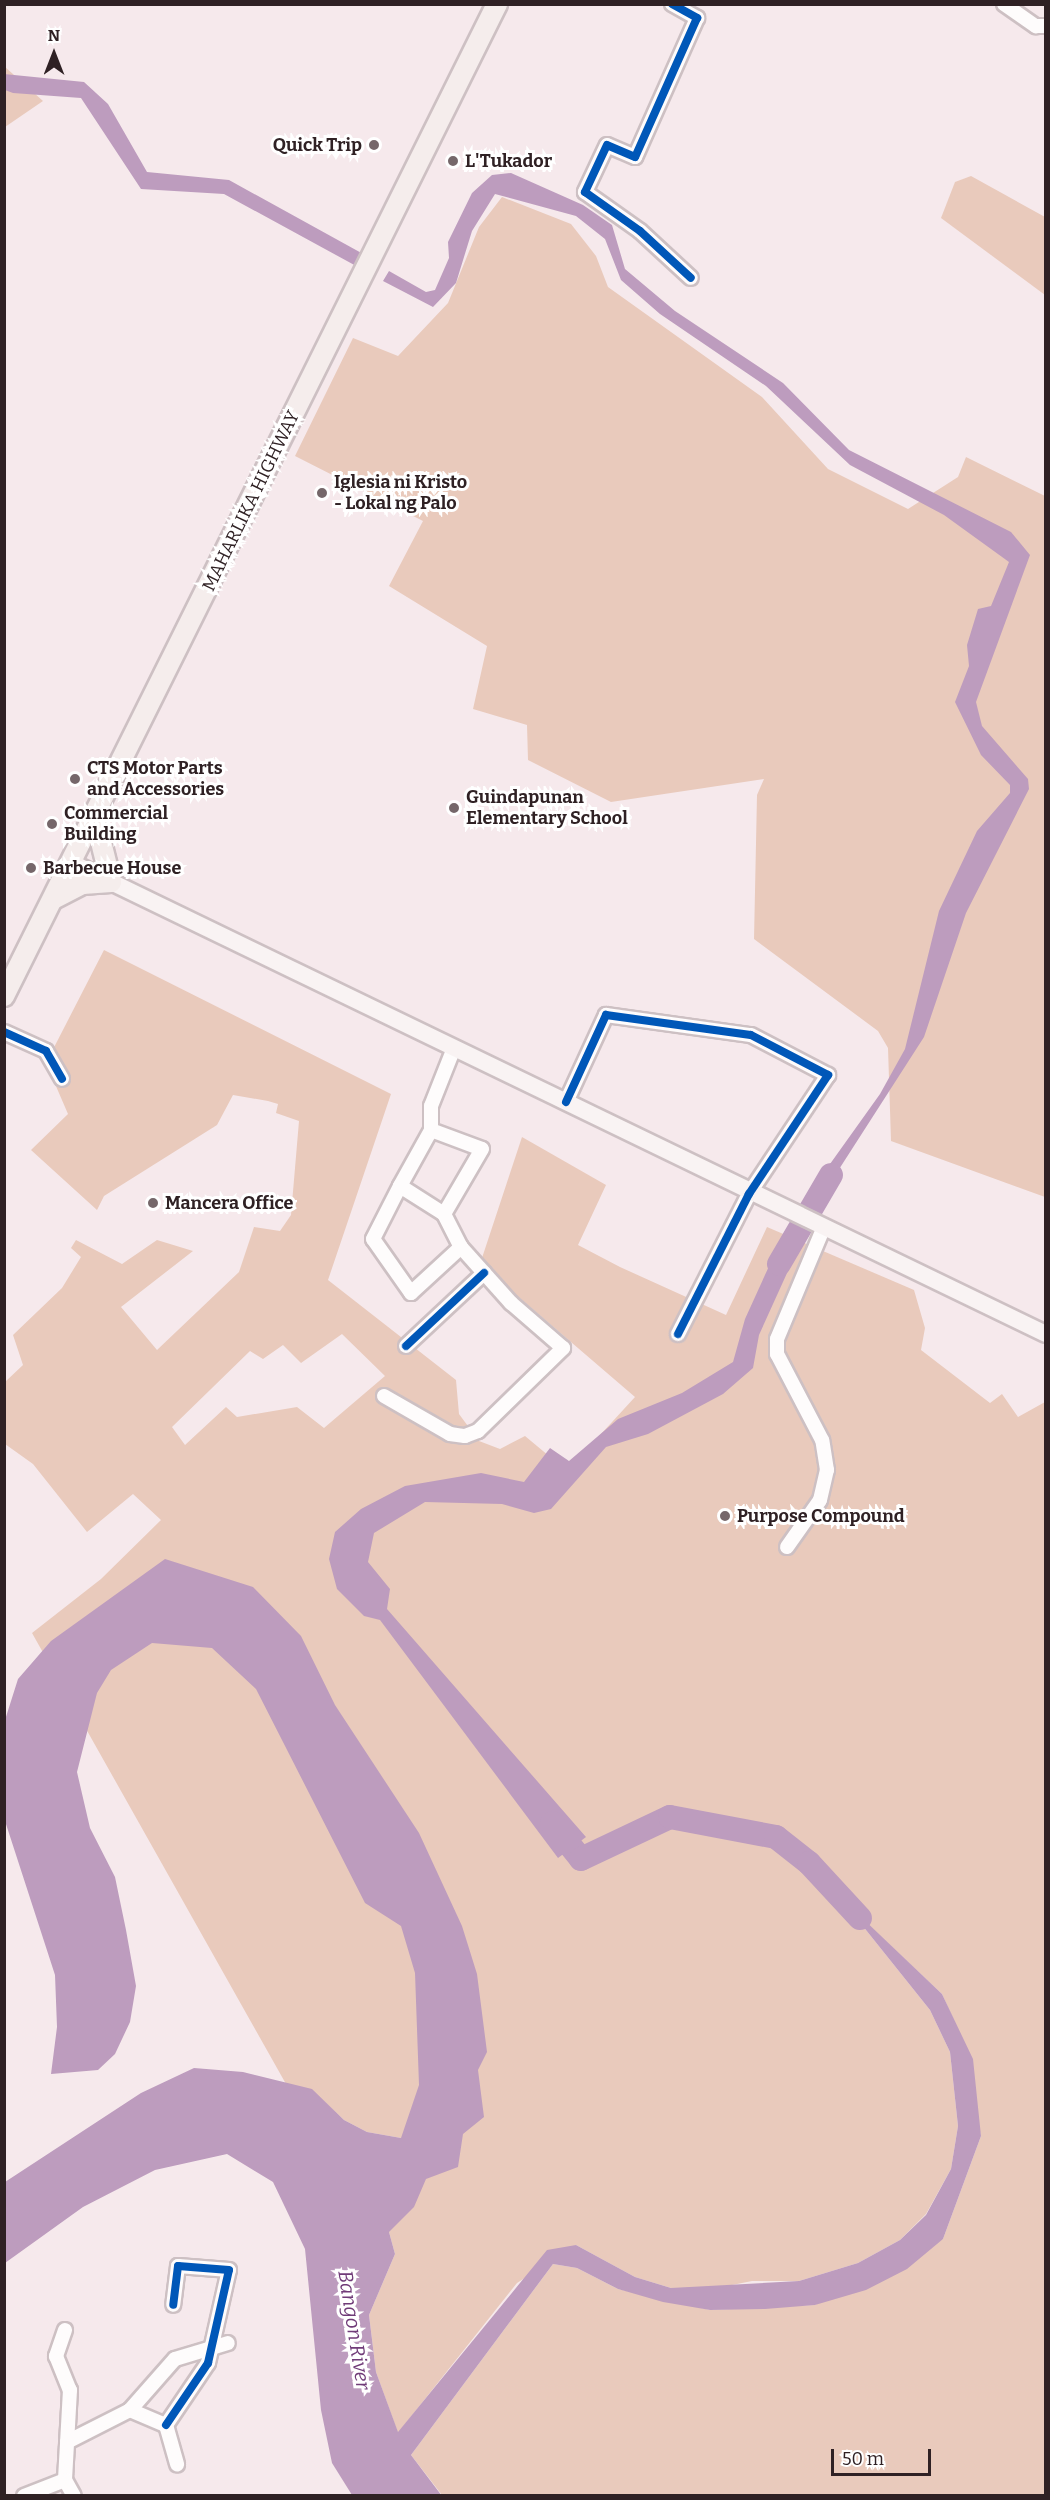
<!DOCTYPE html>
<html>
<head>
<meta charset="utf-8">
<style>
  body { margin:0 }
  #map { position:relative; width:1050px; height:2500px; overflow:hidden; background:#f6e9ec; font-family:Bitter,serif }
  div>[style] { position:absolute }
  .green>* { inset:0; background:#e9cabc }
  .water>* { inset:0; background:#bd9cbe }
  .river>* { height:24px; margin:-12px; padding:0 12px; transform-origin:12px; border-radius:12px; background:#bd9cbe }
  .roads { filter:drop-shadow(2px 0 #cdc0c3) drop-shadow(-2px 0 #cdc0c3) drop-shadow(0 2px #cdc0c3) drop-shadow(0 -2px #cdc0c3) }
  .minor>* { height:14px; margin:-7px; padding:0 7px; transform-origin:7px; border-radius:7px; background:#fefcfc }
  .major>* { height:16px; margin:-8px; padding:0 8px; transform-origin:8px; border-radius:8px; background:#f9f3f3 }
  .highway>* { height:20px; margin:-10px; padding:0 10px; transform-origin:10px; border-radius:10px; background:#f5edec }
  .cycleway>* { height:8px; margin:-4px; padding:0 4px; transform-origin:4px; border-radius:4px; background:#0057b8 }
  .dots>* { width:16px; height:16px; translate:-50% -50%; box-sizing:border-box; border:3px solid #fff; border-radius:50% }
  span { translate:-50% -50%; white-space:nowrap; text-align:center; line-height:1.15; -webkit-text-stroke:6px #fff; paint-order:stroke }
  .poi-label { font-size:18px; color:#2f2124; font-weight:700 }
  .right { translate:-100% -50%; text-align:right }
  .left { translate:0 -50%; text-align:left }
  .street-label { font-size:18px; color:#2f2124 }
  .water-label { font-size:20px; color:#703b78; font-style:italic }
  .frame { position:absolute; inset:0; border:6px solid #2f2124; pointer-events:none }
  .north { position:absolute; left:24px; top:24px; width:60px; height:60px; -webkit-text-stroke:4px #fff; paint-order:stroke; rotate:0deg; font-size:16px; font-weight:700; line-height:24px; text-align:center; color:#2f2124 }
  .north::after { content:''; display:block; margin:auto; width:21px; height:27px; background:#2f2124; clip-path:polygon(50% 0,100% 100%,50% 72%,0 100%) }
  .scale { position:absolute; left:831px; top:2449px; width:100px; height:27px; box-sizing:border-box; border:3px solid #2f2124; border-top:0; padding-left:8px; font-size:18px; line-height:21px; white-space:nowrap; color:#2f2124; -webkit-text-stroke:4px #fff; paint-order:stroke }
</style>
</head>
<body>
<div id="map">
  <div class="green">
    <div style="clip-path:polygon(4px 66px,43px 101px,5px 127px,4px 127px)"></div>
    <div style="clip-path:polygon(971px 176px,1045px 217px,1045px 295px,941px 218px,955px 182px)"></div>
    <div style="clip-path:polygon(502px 197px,571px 224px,596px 256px,608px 287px,762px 397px,828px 469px,908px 509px,958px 477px,966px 457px,1045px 496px,1045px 1197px,891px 1141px,888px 1048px,878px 1031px,754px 939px,757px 795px,764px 779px,611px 802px,528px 760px,527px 725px,473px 709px,487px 646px,389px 586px,423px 521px,295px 456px,353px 338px,398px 356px,448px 303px,479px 227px)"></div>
    <div style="clip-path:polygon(evenodd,104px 950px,391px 1094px,328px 1280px,456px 1380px,459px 1414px,479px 1441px,500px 1449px,525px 1436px,567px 1471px,635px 1397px,480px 1264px,522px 1137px,606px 1185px,578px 1245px,620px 1267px,726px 1315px,767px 1227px,914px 1290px,925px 1328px,921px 1350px,990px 1403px,1002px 1394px,1018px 1417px,1045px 1402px,1045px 2495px,442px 2495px,411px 2455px,553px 2264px,577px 2268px,618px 2289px,710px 2310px,815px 2305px,943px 2239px,981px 2136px,956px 2025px,942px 1994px,842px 1900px,930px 2010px,950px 2052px,958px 2126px,951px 2169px,926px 2214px,900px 2240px,858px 2263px,799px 2281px,752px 2281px,712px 2289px,671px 2288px,635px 2277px,576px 2245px,517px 2283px,398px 2433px,376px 2372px,369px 2315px,395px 2254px,389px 2232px,401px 2138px,367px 2132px,344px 2120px,312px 2090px,286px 2084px,32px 1633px,101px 1579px,161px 1520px,133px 1494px,87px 1532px,33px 1464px,5px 1444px,5px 1382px,23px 1365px,13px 1335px,62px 1288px,81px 1257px,71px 1248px,76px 1240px,122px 1264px,157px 1240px,193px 1251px,121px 1307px,157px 1350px,239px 1272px,254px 1227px,280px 1231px,291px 1215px,299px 1121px,276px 1113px,278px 1104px,268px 1101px,233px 1095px,217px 1125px,104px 1196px,97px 1210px,31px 1150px,68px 1114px,46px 1063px,104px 950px,342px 1334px,385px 1376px,324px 1428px,297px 1407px,237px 1417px,226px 1407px,185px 1445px,172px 1427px,250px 1351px,263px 1359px,283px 1345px,301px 1363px,342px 1334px)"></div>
  </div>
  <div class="water">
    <div style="clip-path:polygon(4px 74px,84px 82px,108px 104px,147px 172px,229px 180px,365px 255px,358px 267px,224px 194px,141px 189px,81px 98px,13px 93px,5px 90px)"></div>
    <div style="clip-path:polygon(511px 173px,583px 205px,612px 225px,625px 269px,675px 311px,783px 383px,849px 450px,1011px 532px,1030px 555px,976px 702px,982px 726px,1028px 779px,1029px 789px,966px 913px,924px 1037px,816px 1205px,805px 1199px,880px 1094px,905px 1049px,939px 911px,977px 831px,1010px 793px,1010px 785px,981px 755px,955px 702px,969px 666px,967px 645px,978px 609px,991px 606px,1009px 562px,944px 515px,850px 465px,766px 386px,660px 314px,621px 280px,605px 239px,576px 216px,495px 194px,472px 231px,456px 283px,433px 307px,383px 281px,389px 271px,426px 292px,435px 290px,449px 258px,448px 242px,472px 193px,492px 175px)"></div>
    <div style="clip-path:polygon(785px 1231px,802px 1240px,759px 1335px,753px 1368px,723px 1394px,648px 1434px,606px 1447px,551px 1509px,534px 1513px,502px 1504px,425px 1502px,374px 1533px,368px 1562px,390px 1589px,387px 1609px,586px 1837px,558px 1858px,380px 1620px,364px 1616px,337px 1589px,329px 1559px,335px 1532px,361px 1509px,405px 1486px,481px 1473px,524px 1482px,550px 1448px,569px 1461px,618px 1419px,682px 1393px,733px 1362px,745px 1319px)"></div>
    <div style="clip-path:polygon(165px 1559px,253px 1587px,301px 1636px,335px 1705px,419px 1833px,462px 1926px,477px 1974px,487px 2052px,478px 2070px,484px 2117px,463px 2134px,458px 2167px,426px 2179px,414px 2207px,389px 2232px,395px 2254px,369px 2315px,376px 2372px,398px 2432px,547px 2250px,576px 2245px,635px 2277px,671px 2288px,799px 2281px,858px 2263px,900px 2240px,926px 2215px,951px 2169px,958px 2126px,950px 2052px,930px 2010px,838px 1895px,942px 1994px,973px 2059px,981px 2136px,943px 2239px,907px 2269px,866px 2290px,815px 2305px,765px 2309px,710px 2310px,663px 2302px,618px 2289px,577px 2268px,553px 2264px,411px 2455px,442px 2496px,352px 2495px,332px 2463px,321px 2410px,305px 2249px,273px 2182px,227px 2154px,155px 2170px,83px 2207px,5px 2263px,5px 2182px,141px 2093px,194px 2068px,243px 2072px,312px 2089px,344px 2120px,367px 2132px,401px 2138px,419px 2085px,415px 1973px,401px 1926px,365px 1903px,256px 1689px,212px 1648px,152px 1643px,111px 1670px,97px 1693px,77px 1772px,90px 1828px,115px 1877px,126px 1930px,136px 1986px,130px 2022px,115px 2054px,98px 2070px,51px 2074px,57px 2027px,55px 1975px,5px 1821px,5px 1720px,18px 1679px,51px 1641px)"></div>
  </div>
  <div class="river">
    <div style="left:779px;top:1264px;width:103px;rotate:-59.7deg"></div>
    <div style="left:552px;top:1823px;width:46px;rotate:51.1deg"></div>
    <div style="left:581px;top:1859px;width:98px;rotate:-25.3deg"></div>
    <div style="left:670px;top:1817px;width:108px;rotate:10.7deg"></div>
    <div style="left:776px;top:1837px;width:42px;rotate:38.2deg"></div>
    <div style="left:809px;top:1863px;width:75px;rotate:47.2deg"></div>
  </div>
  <div class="roads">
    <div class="minor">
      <div style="left:672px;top:4px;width:29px;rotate:29deg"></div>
      <div style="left:697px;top:18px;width:152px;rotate:114deg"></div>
      <div style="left:635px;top:157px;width:30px;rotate:-157deg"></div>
      <div style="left:607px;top:145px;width:52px;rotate:115.1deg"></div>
      <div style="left:585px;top:192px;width:67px;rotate:35.3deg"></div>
      <div style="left:640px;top:231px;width:69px;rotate:42.7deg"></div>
      <div style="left:1004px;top:4px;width:39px;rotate:35deg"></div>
      <div style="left:1036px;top:26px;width:10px"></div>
      <div style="left:4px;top:1032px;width:46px;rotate:24.3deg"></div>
      <div style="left:46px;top:1051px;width:32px;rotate:60deg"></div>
      <div style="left:566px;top:1102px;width:96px;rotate:-65.3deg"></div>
      <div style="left:606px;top:1015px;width:146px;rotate:7.9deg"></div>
      <div style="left:751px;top:1035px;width:87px;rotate:27.5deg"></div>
      <div style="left:828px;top:1075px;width:143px;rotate:123.6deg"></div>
      <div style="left:749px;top:1194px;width:157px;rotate:116.9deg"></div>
      <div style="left:431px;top:1130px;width:54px;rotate:20.4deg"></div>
      <div style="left:482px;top:1149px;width:75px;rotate:120.3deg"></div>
      <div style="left:400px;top:1186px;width:52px;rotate:32.5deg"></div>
      <div style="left:444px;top:1214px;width:37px;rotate:63deg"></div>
      <div style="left:461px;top:1247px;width:68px;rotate:137.4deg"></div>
      <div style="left:411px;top:1293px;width:66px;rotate:-125.1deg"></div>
      <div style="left:373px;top:1239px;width:59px;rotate:-63deg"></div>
      <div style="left:400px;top:1186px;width:64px;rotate:-61deg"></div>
      <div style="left:431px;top:1130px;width:24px;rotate:-90deg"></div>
      <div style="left:431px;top:1106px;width:62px;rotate:-68.4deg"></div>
      <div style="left:406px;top:1346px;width:107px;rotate:-43.1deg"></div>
      <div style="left:384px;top:1396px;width:76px;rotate:29.9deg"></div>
      <div style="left:450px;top:1434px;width:15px;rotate:8deg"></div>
      <div style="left:465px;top:1436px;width:14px;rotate:-21deg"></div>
      <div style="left:478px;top:1431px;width:119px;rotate:-44.3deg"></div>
      <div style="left:563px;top:1348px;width:69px;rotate:-139.1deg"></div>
      <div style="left:511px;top:1303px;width:75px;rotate:-131.8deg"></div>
      <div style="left:787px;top:1547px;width:57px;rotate:-54.9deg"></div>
      <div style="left:820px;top:1500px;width:31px;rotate:-77deg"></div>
      <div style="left:827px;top:1470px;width:30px;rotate:-99deg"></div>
      <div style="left:822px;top:1440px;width:97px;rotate:-117.6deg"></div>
      <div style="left:777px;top:1354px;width:15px;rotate:-90deg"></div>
      <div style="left:777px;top:1339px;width:119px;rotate:-67.3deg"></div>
      <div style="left:65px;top:2330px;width:28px;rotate:109deg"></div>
      <div style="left:56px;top:2356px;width:37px;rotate:68deg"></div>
      <div style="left:70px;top:2390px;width:90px;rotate:93.2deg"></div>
      <div style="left:130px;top:2410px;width:39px;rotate:23deg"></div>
      <div style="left:166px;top:2425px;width:41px;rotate:74.2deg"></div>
      <div style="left:166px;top:2425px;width:75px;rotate:-55.9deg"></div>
      <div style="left:208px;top:2363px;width:95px;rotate:-77.3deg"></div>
      <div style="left:229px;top:2270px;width:51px;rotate:-175.5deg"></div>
      <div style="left:178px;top:2266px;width:39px;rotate:97deg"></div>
      <div style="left:67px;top:2442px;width:71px;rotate:-26.9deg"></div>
      <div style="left:130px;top:2410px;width:68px;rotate:-48.6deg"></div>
      <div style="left:175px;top:2359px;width:55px;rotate:-16.8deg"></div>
      <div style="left:24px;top:2496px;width:44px;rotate:-21.3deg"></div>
      <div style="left:65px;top:2480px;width:18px;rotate:61deg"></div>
    </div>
    <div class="major">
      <div style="left:72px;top:863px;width:1082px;rotate:25.81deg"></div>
    </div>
    <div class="highway">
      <div style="left:55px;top:898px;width:31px;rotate:-27deg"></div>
      <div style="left:83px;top:884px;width:28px;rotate:-4deg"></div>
      <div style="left:111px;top:882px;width:66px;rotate:-104deg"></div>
      <div style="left:4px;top:996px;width:1108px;rotate:-63.57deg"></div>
    </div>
  </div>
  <div class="cycleway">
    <div style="left:672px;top:4px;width:29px;rotate:29deg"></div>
    <div style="left:697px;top:18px;width:152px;rotate:114deg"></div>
    <div style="left:635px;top:157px;width:30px;rotate:-157deg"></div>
    <div style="left:607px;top:145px;width:52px;rotate:115.1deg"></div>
    <div style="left:585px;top:192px;width:67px;rotate:35.3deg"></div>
    <div style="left:640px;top:231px;width:69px;rotate:42.7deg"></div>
    <div style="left:4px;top:1032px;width:46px;rotate:24.3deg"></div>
    <div style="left:46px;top:1051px;width:32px;rotate:60deg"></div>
    <div style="left:566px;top:1102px;width:96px;rotate:-65.3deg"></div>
    <div style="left:606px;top:1015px;width:146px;rotate:7.9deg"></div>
    <div style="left:751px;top:1035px;width:87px;rotate:27.5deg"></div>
    <div style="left:828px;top:1075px;width:143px;rotate:123.6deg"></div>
    <div style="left:749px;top:1194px;width:157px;rotate:116.9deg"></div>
    <div style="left:406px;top:1346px;width:107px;rotate:-43.1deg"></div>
    <div style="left:166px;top:2425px;width:75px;rotate:-55.9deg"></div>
    <div style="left:208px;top:2363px;width:95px;rotate:-77.3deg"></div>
    <div style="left:229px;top:2270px;width:51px;rotate:-175.5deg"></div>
    <div style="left:178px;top:2266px;width:39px;rotate:97deg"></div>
  </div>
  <div class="dots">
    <div style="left:374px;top:145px;background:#75676a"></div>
    <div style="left:453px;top:161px;background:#75676a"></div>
    <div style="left:322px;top:493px;background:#75676a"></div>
    <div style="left:75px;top:779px;background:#75676a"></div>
    <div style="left:454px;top:808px;background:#75676a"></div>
    <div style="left:52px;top:824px;background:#75676a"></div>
    <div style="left:31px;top:868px;background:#75676a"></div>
    <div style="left:153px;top:1203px;background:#75676a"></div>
    <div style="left:725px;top:1516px;background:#75676a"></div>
  </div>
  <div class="poi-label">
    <span class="right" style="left:362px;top:145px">Quick Trip</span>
    <span class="left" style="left:465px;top:161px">L'Tukador</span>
    <span class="left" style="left:334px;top:493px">Iglesia ni Kristo<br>- Lokal ng Palo</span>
    <span class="left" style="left:87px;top:779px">CTS Motor Parts<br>and Accessories</span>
    <span class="left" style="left:466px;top:808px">Guindapunan<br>Elementary School</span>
    <span class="left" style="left:64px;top:824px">Commercial<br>Building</span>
    <span class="left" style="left:43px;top:868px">Barbecue House</span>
    <span class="left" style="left:165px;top:1203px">Mancera Office</span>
    <span class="left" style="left:737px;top:1516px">Purpose Compound</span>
  </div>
  <div class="street-label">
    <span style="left:251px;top:501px;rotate:-64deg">MAHARLIKA HIGHWAY</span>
  </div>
  <div class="water-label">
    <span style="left:354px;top:2330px;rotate:81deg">Bangon River</span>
  </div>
  <div class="frame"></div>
  <div class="north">N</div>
  <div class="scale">50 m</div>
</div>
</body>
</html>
